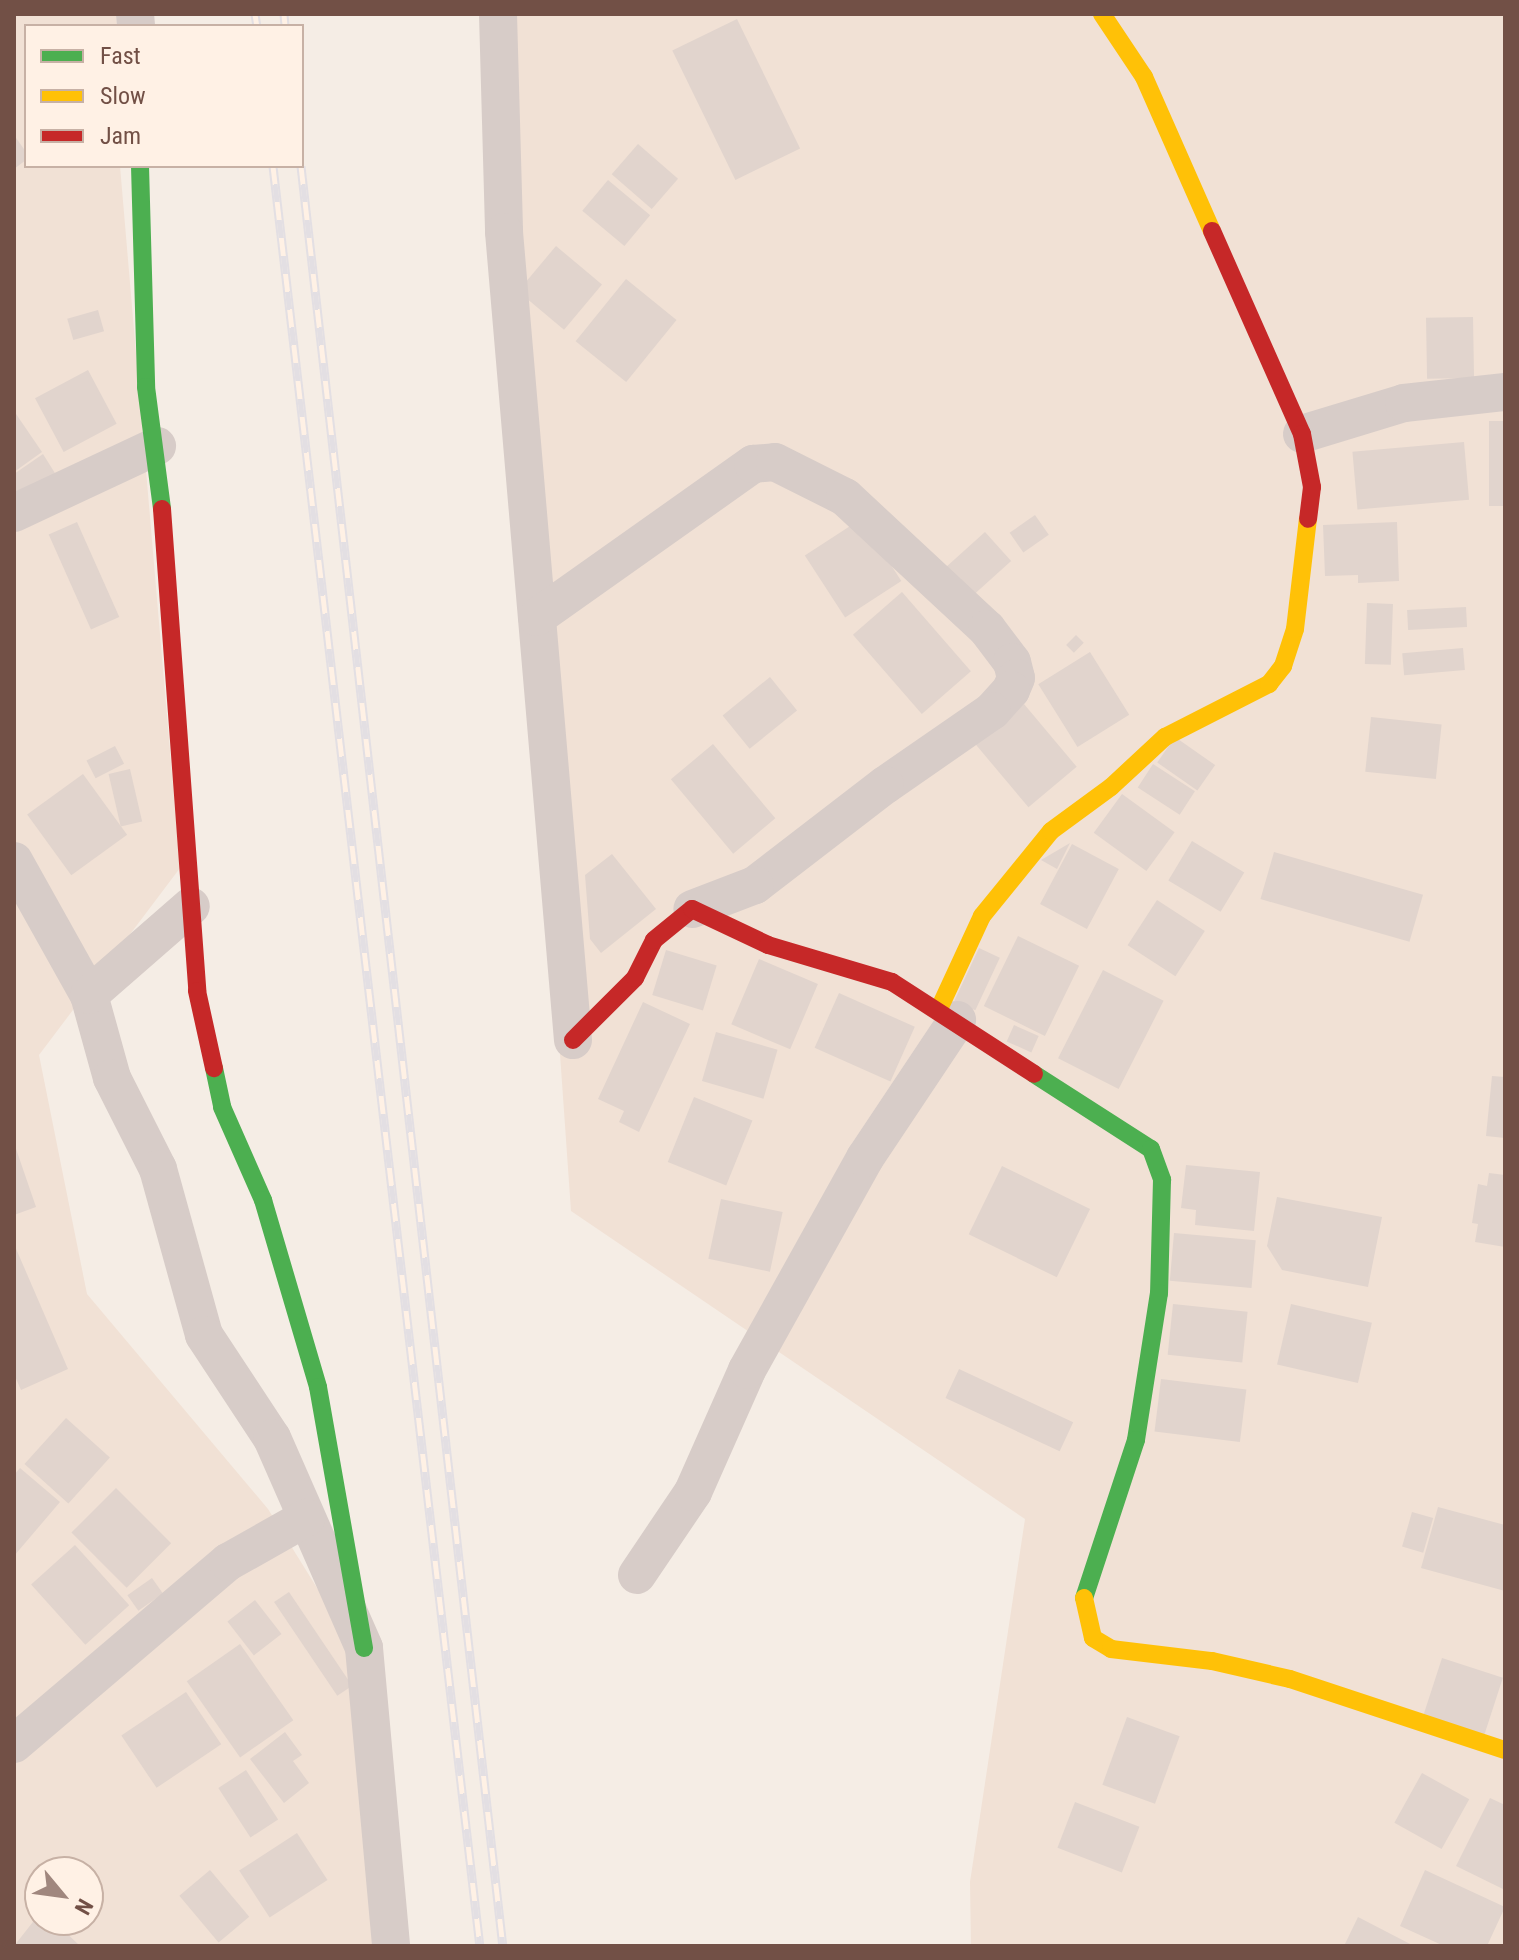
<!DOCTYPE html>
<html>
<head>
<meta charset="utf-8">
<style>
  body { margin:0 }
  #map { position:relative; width:1519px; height:1960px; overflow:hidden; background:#f5ede5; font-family:"Roboto Condensed",sans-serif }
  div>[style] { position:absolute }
  .residential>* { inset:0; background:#f1e1d5 }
  .building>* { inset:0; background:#e1d4cd; transform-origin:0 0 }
  .street>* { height:38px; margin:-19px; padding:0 19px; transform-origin:19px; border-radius:19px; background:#d7ccc8 }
  .fast>* { height:18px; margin:-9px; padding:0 9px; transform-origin:9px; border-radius:9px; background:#4caf50 }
  .slow>* { height:18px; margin:-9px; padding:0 9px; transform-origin:9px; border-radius:9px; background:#ffc107 }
  .jam>* { height:18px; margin:-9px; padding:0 9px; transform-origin:9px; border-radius:9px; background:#c62828 }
  .rail>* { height:9px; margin-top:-4.5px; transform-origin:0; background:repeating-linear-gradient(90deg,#fff1e5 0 18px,#e3dfe3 0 36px); box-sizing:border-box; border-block:2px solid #e3dfe3 }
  span { translate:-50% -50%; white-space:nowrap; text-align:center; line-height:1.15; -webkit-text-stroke:6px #fff1e5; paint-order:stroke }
  .frame { position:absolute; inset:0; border:16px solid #725046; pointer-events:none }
  .legend { position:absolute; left:24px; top:24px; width:280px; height:144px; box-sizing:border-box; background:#fff1e5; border:2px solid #c7b1a5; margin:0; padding:10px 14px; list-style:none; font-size:24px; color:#725046 }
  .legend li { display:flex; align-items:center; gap:16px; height:40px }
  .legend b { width:40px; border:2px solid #c7b1a5 }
  .north { position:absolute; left:24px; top:1856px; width:80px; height:80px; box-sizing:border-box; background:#fff1e5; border:2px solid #c7b1a5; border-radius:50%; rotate:119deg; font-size:22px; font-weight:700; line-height:32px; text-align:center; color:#725046 }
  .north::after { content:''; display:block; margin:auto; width:28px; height:36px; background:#a0877e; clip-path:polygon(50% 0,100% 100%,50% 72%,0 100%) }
</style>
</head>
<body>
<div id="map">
  <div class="residential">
    <div style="clip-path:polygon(evenodd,14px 14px,116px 14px,117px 26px,26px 26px,26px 166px,120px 166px,180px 868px,39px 1055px,87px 1294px,268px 1509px,373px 1678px,376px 1946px,14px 1946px,14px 14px,40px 1872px,88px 1872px,88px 1920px,40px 1920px,40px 1872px)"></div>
    <div style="clip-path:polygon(507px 14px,1505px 14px,1505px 1946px,971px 1946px,970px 1882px,1025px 1519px,571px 1211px,511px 355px)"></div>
  </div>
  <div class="building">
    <div style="left:737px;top:19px;width:144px;height:72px;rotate:64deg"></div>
    <div style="clip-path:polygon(14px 135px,26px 152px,26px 160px,14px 169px)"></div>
    <div style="left:638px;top:144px;width:53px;height:40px;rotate:41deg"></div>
    <div style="left:608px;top:180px;width:55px;height:40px;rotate:40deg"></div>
    <div style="left:556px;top:246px;width:60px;height:59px;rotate:40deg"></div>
    <div style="left:626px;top:279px;width:65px;height:80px;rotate:39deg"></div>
    <div style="left:98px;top:310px;width:22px;height:32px;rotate:74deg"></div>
    <div style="left:1473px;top:317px;width:61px;height:47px;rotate:89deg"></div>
    <div style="left:88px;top:370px;width:61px;height:60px;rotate:62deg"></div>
    <div style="clip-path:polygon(14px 411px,42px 452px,14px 472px)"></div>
    <div style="left:1489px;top:421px;width:16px;height:85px"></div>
    <div style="left:1464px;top:442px;width:58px;height:112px;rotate:85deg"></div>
    <div style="clip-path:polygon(43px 454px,58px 478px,14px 504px,14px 474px)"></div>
    <div style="left:1035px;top:515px;width:24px;height:31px;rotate:55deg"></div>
    <div style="left:861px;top:519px;width:74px;height:67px;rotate:57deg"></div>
    <div style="left:77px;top:522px;width:104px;height:31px;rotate:66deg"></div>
    <div style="clip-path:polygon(1397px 522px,1399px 581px,1358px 583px,1358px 575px,1325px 576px,1323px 525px)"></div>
    <div style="left:985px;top:532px;width:39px;height:62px;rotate:48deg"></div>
    <div style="left:902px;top:592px;width:105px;height:65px;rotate:49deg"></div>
    <div style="left:1367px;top:603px;width:26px;height:61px;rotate:2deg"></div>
    <div style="left:1466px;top:607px;width:20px;height:59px;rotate:87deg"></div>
    <div style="left:1076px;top:635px;width:11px;height:14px;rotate:45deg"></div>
    <div style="left:1463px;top:648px;width:22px;height:61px;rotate:85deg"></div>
    <div style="left:1090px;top:652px;width:74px;height:61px;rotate:58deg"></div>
    <div style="left:770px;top:677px;width:43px;height:61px;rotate:51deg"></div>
    <div style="left:1024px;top:704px;width:82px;height:63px;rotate:50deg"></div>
    <div style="left:1371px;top:717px;width:71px;height:55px;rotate:6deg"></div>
    <div style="left:1175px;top:737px;width:49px;height:31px;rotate:35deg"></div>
    <div style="left:713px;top:744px;width:97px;height:55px;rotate:50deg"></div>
    <div style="left:115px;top:746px;width:20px;height:32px;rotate:63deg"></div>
    <div style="left:1153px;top:764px;width:50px;height:28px;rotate:33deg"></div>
    <div style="left:130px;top:769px;width:54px;height:22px;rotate:77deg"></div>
    <div style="left:83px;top:774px;width:75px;height:69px;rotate:54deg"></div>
    <div style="left:1122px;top:794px;width:65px;height:48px;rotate:36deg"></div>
    <div style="left:1192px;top:841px;width:61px;height:46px;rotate:31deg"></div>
    <div style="clip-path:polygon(1070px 843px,1057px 869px,1041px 860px)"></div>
    <div style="left:1072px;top:844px;width:53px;height:68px;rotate:28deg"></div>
    <div style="left:1274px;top:852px;width:155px;height:49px;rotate:16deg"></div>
    <div style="clip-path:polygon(612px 854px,656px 909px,601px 953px,590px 939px,585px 875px)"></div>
    <div style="left:1157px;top:900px;width:57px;height:54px;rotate:33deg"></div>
    <div style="left:1018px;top:936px;width:68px;height:78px;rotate:26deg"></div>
    <div style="left:979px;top:948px;width:23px;height:58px;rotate:25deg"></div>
    <div style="left:666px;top:950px;width:53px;height:47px;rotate:17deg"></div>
    <div style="left:759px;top:959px;width:64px;height:71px;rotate:23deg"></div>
    <div style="left:1103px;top:970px;width:68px;height:99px;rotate:27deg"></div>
    <div style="left:839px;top:993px;width:83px;height:60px;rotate:24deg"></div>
    <div style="clip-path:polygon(643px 1002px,690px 1024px,639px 1132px,619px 1122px,624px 1111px,598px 1099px)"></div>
    <div style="left:1014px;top:1025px;width:27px;height:18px;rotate:24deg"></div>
    <div style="left:716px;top:1032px;width:64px;height:51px;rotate:16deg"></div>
    <div style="clip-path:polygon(1492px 1076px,1505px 1077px,1505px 1138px,1486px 1136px)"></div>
    <div style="left:694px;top:1097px;width:63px;height:70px;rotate:22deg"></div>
    <div style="clip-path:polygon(14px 1143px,36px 1207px,14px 1215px)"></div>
    <div style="clip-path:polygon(1186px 1165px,1260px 1172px,1254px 1231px,1195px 1225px,1196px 1210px,1181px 1208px)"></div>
    <div style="left:1002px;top:1166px;width:98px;height:76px;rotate:26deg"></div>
    <div style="clip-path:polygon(1489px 1173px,1505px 1175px,1505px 1247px,1475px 1242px,1478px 1224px,1472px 1223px,1478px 1184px,1487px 1186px)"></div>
    <div style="clip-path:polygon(1277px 1197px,1382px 1217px,1368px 1287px,1282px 1270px,1267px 1246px)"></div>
    <div style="left:721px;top:1199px;width:63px;height:61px;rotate:12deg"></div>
    <div style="left:1174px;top:1233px;width:82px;height:48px;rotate:5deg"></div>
    <div style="clip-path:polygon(14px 1244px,68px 1369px,21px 1390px,14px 1374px)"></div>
    <div style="left:1173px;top:1304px;width:75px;height:51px;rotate:6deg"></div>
    <div style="left:1291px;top:1304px;width:83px;height:62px;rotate:13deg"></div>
    <div style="left:959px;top:1369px;width:126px;height:32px;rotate:25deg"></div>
    <div style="left:1161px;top:1379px;width:86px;height:53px;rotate:7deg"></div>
    <div style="left:66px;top:1418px;width:59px;height:62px;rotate:42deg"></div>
    <div style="clip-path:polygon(20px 1468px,60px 1502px,14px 1556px,14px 1475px)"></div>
    <div style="left:116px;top:1488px;width:78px;height:63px;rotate:45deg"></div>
    <div style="clip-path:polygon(1438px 1507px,1505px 1525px,1505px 1591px,1421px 1568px)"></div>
    <div style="left:1412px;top:1512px;width:22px;height:36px;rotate:16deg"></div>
    <div style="left:75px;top:1545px;width:81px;height:59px;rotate:48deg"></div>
    <div style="left:152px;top:1578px;width:19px;height:30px;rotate:55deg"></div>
    <div style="left:289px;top:1592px;width:113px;height:18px;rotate:56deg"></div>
    <div style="left:255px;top:1600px;width:43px;height:35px;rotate:52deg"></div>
    <div style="left:240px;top:1644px;width:93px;height:65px;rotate:55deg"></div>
    <div style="left:1442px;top:1658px;width:64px;height:61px;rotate:18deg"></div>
    <div style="left:186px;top:1692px;width:63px;height:78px;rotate:56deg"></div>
    <div style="left:1127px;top:1717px;width:56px;height:72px;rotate:20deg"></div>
    <div style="clip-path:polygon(285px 1732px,302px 1755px,293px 1761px,309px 1783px,284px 1803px,250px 1759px)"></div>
    <div style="left:246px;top:1770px;width:59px;height:33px;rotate:57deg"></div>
    <div style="left:1422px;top:1773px;width:54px;height:57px;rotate:29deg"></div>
    <div style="clip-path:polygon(1490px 1798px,1505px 1805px,1505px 1890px,1456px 1866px)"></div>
    <div style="left:1075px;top:1802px;width:69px;height:49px;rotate:21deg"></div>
    <div style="left:297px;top:1833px;width:56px;height:69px;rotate:57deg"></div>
    <div style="left:210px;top:1870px;width:61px;height:40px;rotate:50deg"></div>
    <div style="clip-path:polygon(1425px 1870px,1505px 1907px,1487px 1946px,1444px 1946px,1400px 1926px)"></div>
    <div style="clip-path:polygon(40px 1913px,40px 1920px,53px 1920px,80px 1946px,14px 1946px)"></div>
    <div style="clip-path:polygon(1358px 1917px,1414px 1946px,1344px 1946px)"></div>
  </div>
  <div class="street">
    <div style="left:135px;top:14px;width:12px;rotate:85deg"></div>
    <div style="left:498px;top:14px;width:218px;rotate:88.4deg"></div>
    <div style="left:504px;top:232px;width:811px;rotate:85.12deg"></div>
    <div style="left:1302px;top:434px;width:107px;rotate:-16.9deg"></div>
    <div style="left:1404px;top:403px;width:102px;rotate:-6.2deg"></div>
    <div style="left:14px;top:513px;width:158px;rotate:-25.1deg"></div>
    <div style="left:537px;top:617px;width:265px;rotate:-35.3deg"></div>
    <div style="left:753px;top:464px;width:22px;rotate:-5deg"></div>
    <div style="left:775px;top:462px;width:78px;rotate:26.6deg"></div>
    <div style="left:845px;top:497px;width:194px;rotate:42.9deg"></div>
    <div style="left:987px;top:629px;width:41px;rotate:52.9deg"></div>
    <div style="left:1012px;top:662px;width:16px;rotate:76deg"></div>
    <div style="left:1016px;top:678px;width:13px;rotate:113deg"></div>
    <div style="left:1011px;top:690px;width:28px;rotate:132deg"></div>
    <div style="left:992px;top:711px;width:130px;rotate:145.3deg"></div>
    <div style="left:885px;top:785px;width:164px;rotate:142.4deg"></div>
    <div style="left:755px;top:885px;width:67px;rotate:159.1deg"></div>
    <div style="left:14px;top:861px;width:154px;rotate:60.8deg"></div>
    <div style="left:89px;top:995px;width:86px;rotate:74.5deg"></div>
    <div style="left:112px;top:1078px;width:102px;rotate:63.2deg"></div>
    <div style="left:158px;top:1169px;width:172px;rotate:74.5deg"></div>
    <div style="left:204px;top:1335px;width:123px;rotate:56.6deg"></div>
    <div style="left:272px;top:1438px;width:229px;rotate:66.3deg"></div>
    <div style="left:364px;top:1648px;width:299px;rotate:84.8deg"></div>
    <div style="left:89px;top:995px;width:135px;rotate:-41.1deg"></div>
    <div style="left:637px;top:1575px;width:100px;rotate:-56deg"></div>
    <div style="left:693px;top:1492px;width:133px;rotate:-66.1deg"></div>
    <div style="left:747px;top:1370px;width:243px;rotate:-60.9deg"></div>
    <div style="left:865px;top:1158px;width:166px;rotate:-56.3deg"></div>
    <div style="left:14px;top:1744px;width:281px;rotate:-40.4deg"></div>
    <div style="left:228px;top:1562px;width:90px;rotate:-29.4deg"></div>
  </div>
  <div class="fast">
    <div style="left:140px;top:166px;width:221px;rotate:88.4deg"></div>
    <div style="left:146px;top:387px;width:123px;rotate:82.5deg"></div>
    <div style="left:214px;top:1068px;width:40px;rotate:78deg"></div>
    <div style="left:222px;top:1107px;width:102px;rotate:66.2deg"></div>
    <div style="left:263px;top:1200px;width:195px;rotate:73.6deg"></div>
    <div style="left:318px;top:1387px;width:265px;rotate:80deg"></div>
    <div style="left:1034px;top:1074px;width:139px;rotate:32.7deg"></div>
    <div style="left:1151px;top:1149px;width:33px;rotate:70deg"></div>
    <div style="left:1162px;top:1180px;width:113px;rotate:91.5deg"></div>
    <div style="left:1159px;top:1293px;width:149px;rotate:98.9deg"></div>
    <div style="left:1136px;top:1440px;width:166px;rotate:108.2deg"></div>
  </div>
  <div class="slow">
    <div style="left:1102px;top:14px;width:76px;rotate:56.3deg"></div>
    <div style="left:1144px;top:77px;width:168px;rotate:66.2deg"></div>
    <div style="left:939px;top:1009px;width:102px;rotate:-65.2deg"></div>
    <div style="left:982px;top:916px;width:109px;rotate:-50.9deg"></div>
    <div style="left:1051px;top:831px;width:74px;rotate:-36.3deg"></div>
    <div style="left:1111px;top:787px;width:74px;rotate:-42.8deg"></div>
    <div style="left:1165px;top:737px;width:117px;rotate:-27deg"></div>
    <div style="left:1269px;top:684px;width:23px;rotate:-52deg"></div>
    <div style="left:1283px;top:666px;width:39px;rotate:-72deg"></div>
    <div style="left:1295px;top:629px;width:111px;rotate:-83.3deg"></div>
    <div style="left:1084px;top:1598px;width:41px;rotate:77.3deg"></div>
    <div style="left:1093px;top:1638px;width:21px;rotate:31deg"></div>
    <div style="left:1111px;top:1649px;width:102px;rotate:6.8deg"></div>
    <div style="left:1212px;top:1661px;width:80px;rotate:13deg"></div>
    <div style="left:1290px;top:1679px;width:226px;rotate:18.3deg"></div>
  </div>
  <div class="jam">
    <div style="left:1212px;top:231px;width:222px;rotate:66.1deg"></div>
    <div style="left:1302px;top:434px;width:54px;rotate:79.3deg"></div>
    <div style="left:1312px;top:487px;width:32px;rotate:97deg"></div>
    <div style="left:162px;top:509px;width:483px;rotate:85.8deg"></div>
    <div style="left:197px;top:991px;width:79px;rotate:77.6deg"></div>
    <div style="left:573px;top:1040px;width:88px;rotate:-45deg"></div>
    <div style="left:635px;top:978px;width:42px;rotate:-63.4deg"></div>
    <div style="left:654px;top:940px;width:49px;rotate:-39.2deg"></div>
    <div style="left:692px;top:909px;width:84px;rotate:25.3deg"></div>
    <div style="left:768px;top:945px;width:129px;rotate:16.6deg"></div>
    <div style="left:892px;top:982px;width:169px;rotate:32.9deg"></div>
  </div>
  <div class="rail">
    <div style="left:255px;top:14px;width:12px;rotate:81deg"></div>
    <div style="left:284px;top:14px;width:12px;rotate:85deg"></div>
    <div style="left:273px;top:166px;width:1792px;rotate:83.37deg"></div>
    <div style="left:301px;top:166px;width:1791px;rotate:83.53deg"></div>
  </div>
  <div class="frame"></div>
  <ul class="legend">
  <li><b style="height:10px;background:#4caf50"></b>Fast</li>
  <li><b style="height:10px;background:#ffc107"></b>Slow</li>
  <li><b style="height:10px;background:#c62828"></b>Jam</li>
  </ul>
  <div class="north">N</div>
</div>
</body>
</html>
